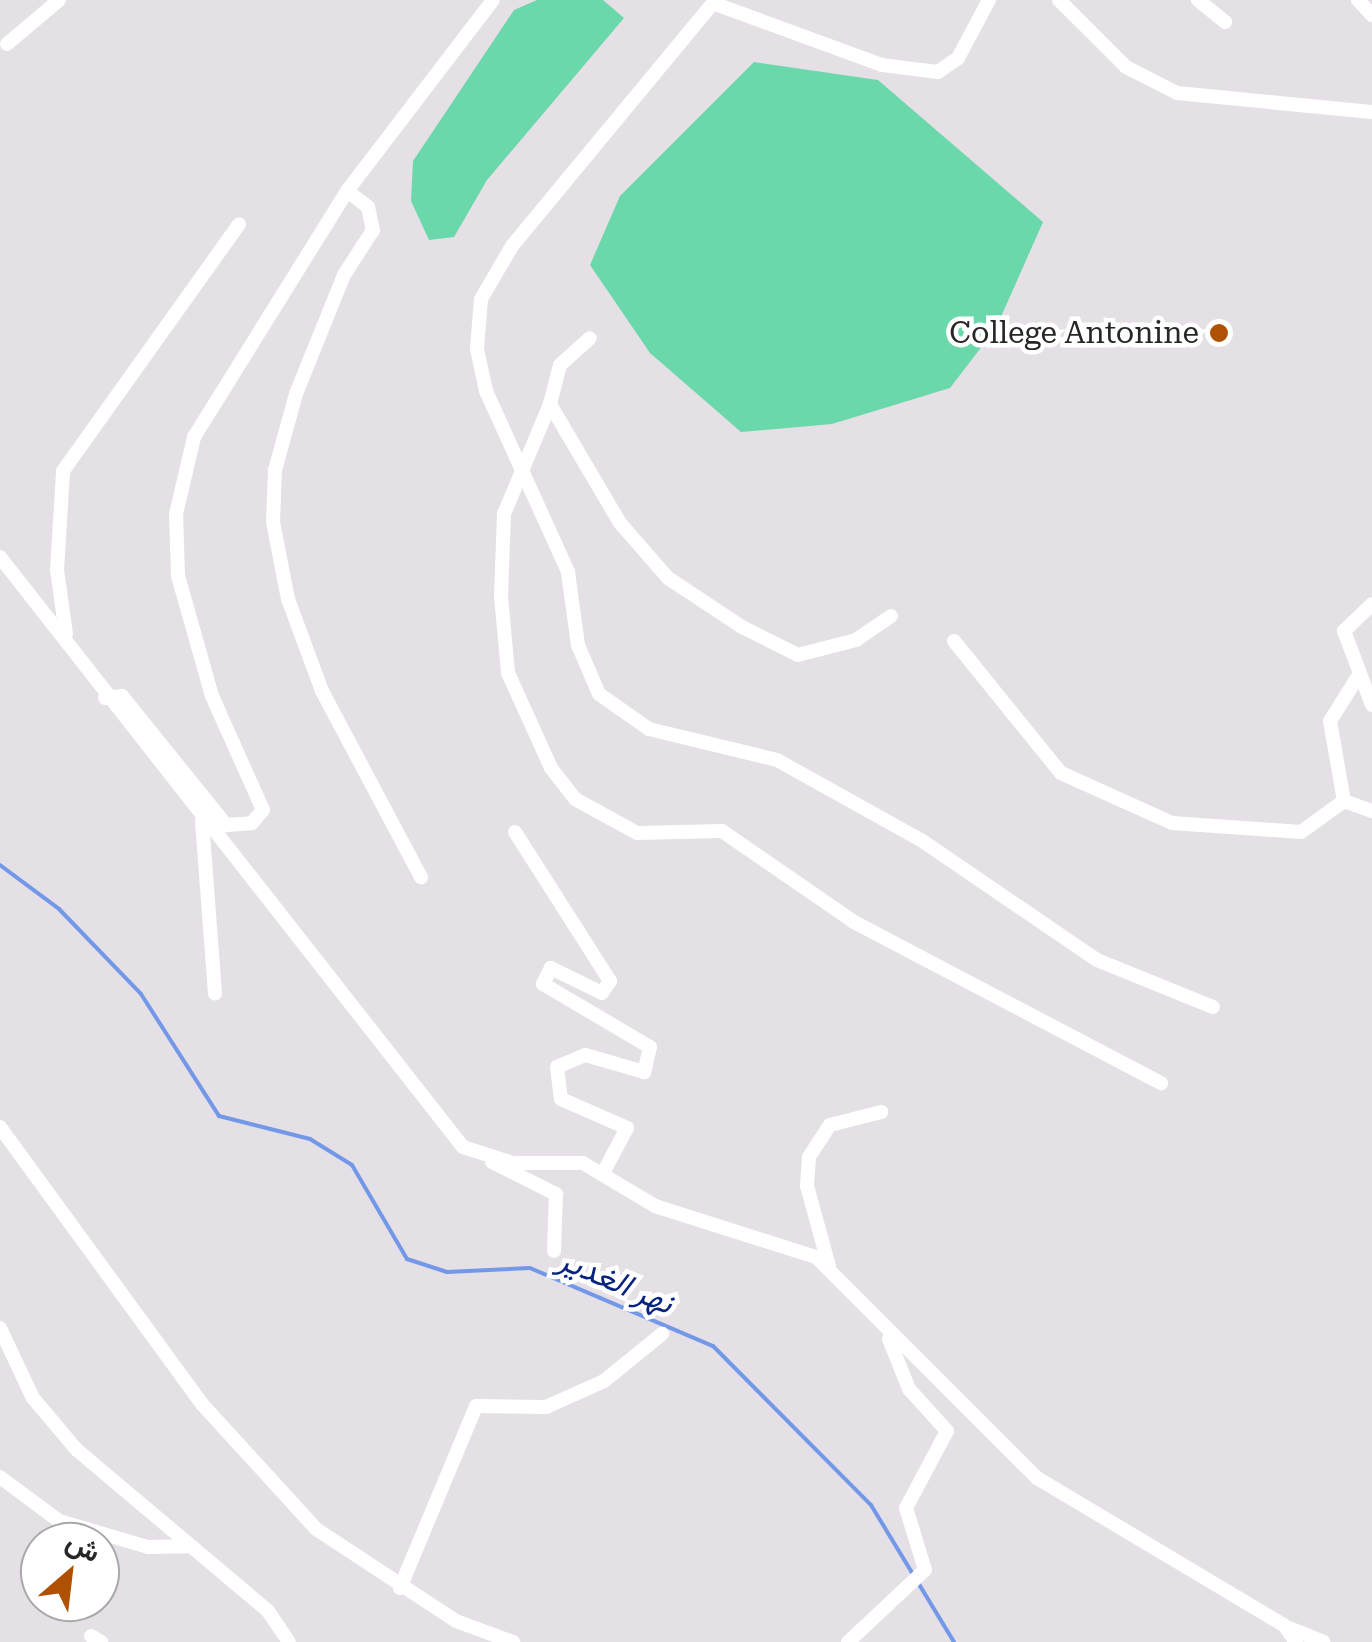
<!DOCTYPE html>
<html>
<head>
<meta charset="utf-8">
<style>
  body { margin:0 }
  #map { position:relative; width:1372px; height:1642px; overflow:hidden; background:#e5e0e5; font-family:"Roboto Serif",Vazirmatn,serif }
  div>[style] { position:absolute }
  .green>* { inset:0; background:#6bd8ab }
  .stream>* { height:4px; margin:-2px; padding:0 2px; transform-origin:2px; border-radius:2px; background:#7398e8 }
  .street>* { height:14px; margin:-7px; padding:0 7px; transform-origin:7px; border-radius:7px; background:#fff }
  .dots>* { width:28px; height:28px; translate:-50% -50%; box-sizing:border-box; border:5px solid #fff; border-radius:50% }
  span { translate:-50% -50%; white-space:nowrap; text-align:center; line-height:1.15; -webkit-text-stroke:9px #fff; paint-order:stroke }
  .poi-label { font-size:30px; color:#282628 }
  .right { translate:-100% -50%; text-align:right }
  .water-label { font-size:32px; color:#08237f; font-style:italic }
  .north { position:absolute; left:20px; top:1522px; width:100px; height:100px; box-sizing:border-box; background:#fff; border:2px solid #a9a8a9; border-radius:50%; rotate:28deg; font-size:28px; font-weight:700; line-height:40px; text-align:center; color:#282628 }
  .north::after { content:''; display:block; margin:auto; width:35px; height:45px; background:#af5100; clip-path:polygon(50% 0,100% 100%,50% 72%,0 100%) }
</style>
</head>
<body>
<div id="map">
  <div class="green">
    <div style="clip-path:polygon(537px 0,603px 0,624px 18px,487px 180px,454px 237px,429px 240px,411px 201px,413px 161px,514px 10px)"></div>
    <div style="clip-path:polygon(754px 62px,878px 80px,1043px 222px,996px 328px,950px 388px,832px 424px,741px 432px,650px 353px,590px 265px,620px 196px)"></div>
  </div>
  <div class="stream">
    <div style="left:0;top:865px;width:74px;rotate:36.7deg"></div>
    <div style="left:59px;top:909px;width:118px;rotate:46deg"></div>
    <div style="left:141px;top:994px;width:145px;rotate:57.4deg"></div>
    <div style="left:219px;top:1116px;width:94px;rotate:14.2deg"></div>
    <div style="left:310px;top:1139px;width:49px;rotate:31.8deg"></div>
    <div style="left:352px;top:1165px;width:109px;rotate:59.7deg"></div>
    <div style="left:407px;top:1259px;width:42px;rotate:18deg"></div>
    <div style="left:447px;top:1272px;width:83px;rotate:-2.8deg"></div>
    <div style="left:530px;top:1268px;width:199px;rotate:23.1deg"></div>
    <div style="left:713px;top:1346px;width:224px;rotate:45.2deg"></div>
    <div style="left:871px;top:1505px;width:160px;rotate:58.8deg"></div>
  </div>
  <div class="street">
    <div style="left:989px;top:0;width:66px;rotate:118.1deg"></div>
    <div style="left:958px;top:58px;width:24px;rotate:145deg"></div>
    <div style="left:938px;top:72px;width:56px;rotate:-172.9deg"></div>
    <div style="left:882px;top:65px;width:180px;rotate:-159.9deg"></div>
    <div style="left:713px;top:3px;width:315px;rotate:129.6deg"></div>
    <div style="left:512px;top:246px;width:61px;rotate:120.3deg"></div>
    <div style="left:481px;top:299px;width:50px;rotate:94.6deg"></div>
    <div style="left:477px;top:349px;width:43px;rotate:77.9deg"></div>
    <div style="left:486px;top:391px;width:199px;rotate:65.6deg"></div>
    <div style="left:568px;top:572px;width:74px;rotate:82.2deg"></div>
    <div style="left:578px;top:645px;width:53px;rotate:66.8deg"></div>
    <div style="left:599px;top:694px;width:61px;rotate:35deg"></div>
    <div style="left:649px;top:729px;width:132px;rotate:13.6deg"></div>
    <div style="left:777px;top:760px;width:165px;rotate:29.1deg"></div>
    <div style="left:921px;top:840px;width:213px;rotate:34.3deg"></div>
    <div style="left:1097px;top:960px;width:125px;rotate:22.1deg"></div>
    <div style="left:1059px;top:0;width:95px;rotate:45deg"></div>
    <div style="left:1126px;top:67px;width:57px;rotate:27deg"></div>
    <div style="left:1177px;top:93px;width:196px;rotate:5.6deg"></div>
    <div style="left:1198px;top:0;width:35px;rotate:39deg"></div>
    <div style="left:1358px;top:0;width:21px;rotate:47deg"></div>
    <div style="left:7px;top:44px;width:68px;rotate:-40.2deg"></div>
    <div style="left:347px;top:191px;width:26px;rotate:37deg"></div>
    <div style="left:368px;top:207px;width:24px;rotate:78deg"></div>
    <div style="left:373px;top:230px;width:54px;rotate:122.8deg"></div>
    <div style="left:344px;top:275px;width:128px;rotate:112deg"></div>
    <div style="left:296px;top:394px;width:79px;rotate:105.4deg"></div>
    <div style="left:275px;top:470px;width:52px;rotate:92.2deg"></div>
    <div style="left:273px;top:522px;width:78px;rotate:79deg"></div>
    <div style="left:288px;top:599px;width:98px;rotate:69.7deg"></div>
    <div style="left:322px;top:691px;width:211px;rotate:62deg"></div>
    <div style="left:550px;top:404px;width:40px;rotate:-75.6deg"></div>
    <div style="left:560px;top:365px;width:40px;rotate:-42deg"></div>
    <div style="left:0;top:557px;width:750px;rotate:51.88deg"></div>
    <div style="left:463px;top:1147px;width:52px;rotate:17.7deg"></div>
    <div style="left:513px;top:1163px;width:70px"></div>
    <div style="left:583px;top:1163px;width:84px;rotate:30.8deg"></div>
    <div style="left:655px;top:1206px;width:169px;rotate:17.6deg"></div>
    <div style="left:816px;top:1257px;width:313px;rotate:45deg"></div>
    <div style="left:1037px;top:1478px;width:287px;rotate:30.8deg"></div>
    <div style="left:1284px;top:1625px;width:21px;rotate:55deg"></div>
    <div style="left:1372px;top:604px;width:39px;rotate:136deg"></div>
    <div style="left:1344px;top:631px;width:79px;rotate:69.3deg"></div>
    <div style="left:891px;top:616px;width:42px;rotate:145.6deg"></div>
    <div style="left:856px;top:640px;width:60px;rotate:165.5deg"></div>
    <div style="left:798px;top:655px;width:63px;rotate:-153.4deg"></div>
    <div style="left:742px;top:627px;width:89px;rotate:-146.5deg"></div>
    <div style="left:668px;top:578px;width:73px;rotate:-131.1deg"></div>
    <div style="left:620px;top:523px;width:138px;rotate:-120.5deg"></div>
    <div style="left:550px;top:404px;width:119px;rotate:112.7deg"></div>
    <div style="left:504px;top:514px;width:82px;rotate:92.1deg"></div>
    <div style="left:501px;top:596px;width:77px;rotate:84.8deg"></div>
    <div style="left:508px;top:673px;width:104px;rotate:65.6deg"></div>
    <div style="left:551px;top:768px;width:39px;rotate:52deg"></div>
    <div style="left:575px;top:799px;width:71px;rotate:28.7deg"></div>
    <div style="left:637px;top:833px;width:85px;rotate:-1.3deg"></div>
    <div style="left:722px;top:831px;width:160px;rotate:34.6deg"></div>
    <div style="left:854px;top:922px;width:347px;rotate:27.7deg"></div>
    <div style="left:66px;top:634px;width:65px;rotate:-98deg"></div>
    <div style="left:57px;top:570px;width:99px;rotate:-86.5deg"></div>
    <div style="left:63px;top:471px;width:303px;rotate:-54.5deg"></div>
    <div style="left:954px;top:641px;width:170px;rotate:51deg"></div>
    <div style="left:1061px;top:773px;width:122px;rotate:24.2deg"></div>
    <div style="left:1172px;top:823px;width:129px;rotate:4deg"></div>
    <div style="left:1301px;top:832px;width:53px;rotate:-35.8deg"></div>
    <div style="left:1357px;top:678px;width:51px;rotate:122.1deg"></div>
    <div style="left:1330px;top:721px;width:81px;rotate:80.1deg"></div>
    <div style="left:1344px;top:801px;width:30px;rotate:20deg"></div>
    <div style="left:105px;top:698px;width:17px;rotate:-7deg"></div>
    <div style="left:122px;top:696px;width:166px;rotate:51.1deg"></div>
    <div style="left:226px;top:825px;width:26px;rotate:-4deg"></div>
    <div style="left:252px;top:823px;width:17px;rotate:-50deg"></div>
    <div style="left:263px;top:810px;width:125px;rotate:-114.1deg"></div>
    <div style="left:212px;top:696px;width:125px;rotate:-105.8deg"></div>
    <div style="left:178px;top:576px;width:62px;rotate:-91.8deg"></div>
    <div style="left:176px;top:514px;width:79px;rotate:-76.8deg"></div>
    <div style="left:194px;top:437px;width:290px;rotate:-58.1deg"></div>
    <div style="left:347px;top:191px;width:240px;rotate:-52.6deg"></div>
    <div style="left:202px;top:821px;width:173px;rotate:85.7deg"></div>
    <div style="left:515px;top:832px;width:177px;rotate:57.5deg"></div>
    <div style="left:610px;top:981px;width:14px;rotate:124deg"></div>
    <div style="left:602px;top:993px;width:57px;rotate:-153.9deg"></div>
    <div style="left:551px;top:968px;width:18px;rotate:117deg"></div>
    <div style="left:543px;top:984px;width:124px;rotate:30.5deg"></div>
    <div style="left:650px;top:1047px;width:26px;rotate:103deg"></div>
    <div style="left:644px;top:1072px;width:61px;rotate:-163.9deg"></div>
    <div style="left:585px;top:1055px;width:30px;rotate:157deg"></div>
    <div style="left:557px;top:1067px;width:32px;rotate:83deg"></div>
    <div style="left:561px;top:1099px;width:72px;rotate:23.7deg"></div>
    <div style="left:627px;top:1128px;width:49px;rotate:118.1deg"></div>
    <div style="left:0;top:1127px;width:343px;rotate:53.9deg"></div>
    <div style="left:202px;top:1404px;width:169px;rotate:47.6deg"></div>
    <div style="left:316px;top:1529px;width:168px;rotate:33.3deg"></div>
    <div style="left:456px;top:1621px;width:61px;rotate:20.2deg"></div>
    <div style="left:492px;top:1162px;width:72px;rotate:26.6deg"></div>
    <div style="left:556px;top:1194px;width:57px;rotate:92deg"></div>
    <div style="left:829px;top:1266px;width:83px;rotate:-105.4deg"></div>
    <div style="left:807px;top:1186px;width:29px;rotate:-86deg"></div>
    <div style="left:809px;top:1157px;width:38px;rotate:-57deg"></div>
    <div style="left:830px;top:1125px;width:53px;rotate:-14.3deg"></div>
    <div style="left:0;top:1328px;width:77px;rotate:64.8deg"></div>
    <div style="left:33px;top:1398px;width:68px;rotate:49.8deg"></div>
    <div style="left:77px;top:1450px;width:250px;rotate:40.1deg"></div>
    <div style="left:268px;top:1611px;width:37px;rotate:56deg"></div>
    <div style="left:0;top:1477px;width:74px;rotate:36.7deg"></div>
    <div style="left:59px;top:1521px;width:93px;rotate:16.3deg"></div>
    <div style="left:148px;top:1547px;width:39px;rotate:-1deg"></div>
    <div style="left:400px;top:1588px;width:197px;rotate:-67.3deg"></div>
    <div style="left:476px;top:1406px;width:70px;rotate:0.8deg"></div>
    <div style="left:546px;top:1407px;width:64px;rotate:-24.1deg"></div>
    <div style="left:604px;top:1381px;width:75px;rotate:-39deg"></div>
    <div style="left:1289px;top:1628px;width:37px;rotate:22deg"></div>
    <div style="left:91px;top:1636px;width:12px;rotate:31deg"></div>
    <div style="left:848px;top:1642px;width:105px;rotate:-43.1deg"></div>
    <div style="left:925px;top:1570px;width:65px;rotate:-107deg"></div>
    <div style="left:906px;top:1508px;width:87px;rotate:-62deg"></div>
    <div style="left:947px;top:1431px;width:57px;rotate:-132.1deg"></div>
    <div style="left:909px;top:1389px;width:54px;rotate:-111.8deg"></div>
  </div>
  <div class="dots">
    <div style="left:1219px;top:333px;background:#af5100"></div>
  </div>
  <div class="poi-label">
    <span class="right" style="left:1199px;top:333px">College Antonine</span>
  </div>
  <div class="water-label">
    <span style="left:616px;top:1281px;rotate:23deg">نهر الغدير</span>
  </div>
  <div class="north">ش</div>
</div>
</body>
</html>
